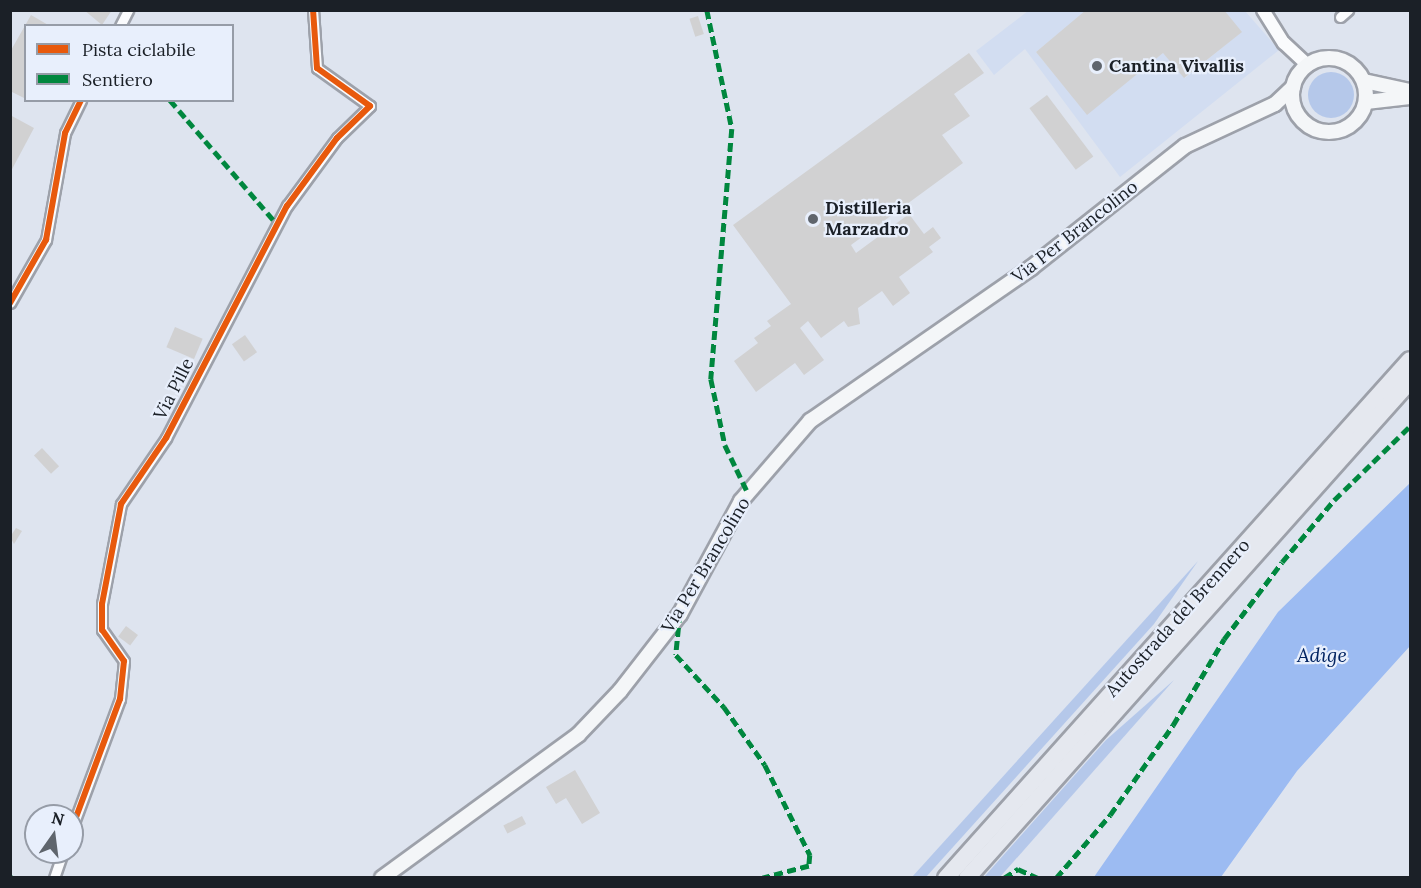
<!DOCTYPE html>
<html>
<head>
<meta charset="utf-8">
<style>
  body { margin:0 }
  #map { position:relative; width:1421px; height:888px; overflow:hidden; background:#dee4ef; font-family:Lora,serif }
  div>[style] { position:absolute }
  .built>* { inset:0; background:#d2ddf1 }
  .green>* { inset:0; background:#b5c8ea }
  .round { border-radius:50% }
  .water>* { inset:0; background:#9cbbf2 }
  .building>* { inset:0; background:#d1d1d2; transform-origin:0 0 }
  .roads { filter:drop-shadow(2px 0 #9da1aa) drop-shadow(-2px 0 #9da1aa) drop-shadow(0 2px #9da1aa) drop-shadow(0 -2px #9da1aa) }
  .minor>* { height:9px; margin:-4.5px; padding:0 4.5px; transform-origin:4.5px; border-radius:4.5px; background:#fafbfd }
  .tertiary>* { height:12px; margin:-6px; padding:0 6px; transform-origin:6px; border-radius:6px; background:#fafbfd }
  .secondary>* { height:14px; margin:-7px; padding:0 7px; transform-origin:7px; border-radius:7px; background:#f4f6f8 }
  .secondary>.ring { margin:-7px; padding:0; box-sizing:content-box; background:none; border:14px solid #f4f6f8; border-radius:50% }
  .motorway>* { height:16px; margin:-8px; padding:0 8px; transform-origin:8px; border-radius:8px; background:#e5e8ef }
  .quiet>* { height:4.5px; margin-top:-2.25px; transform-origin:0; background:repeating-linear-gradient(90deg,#00873e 0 9px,transparent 0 13.5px) }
  .cycleway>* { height:6px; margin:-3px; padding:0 3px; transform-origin:3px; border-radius:3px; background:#e8590c }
  .dots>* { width:16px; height:16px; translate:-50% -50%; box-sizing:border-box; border:3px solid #e8effc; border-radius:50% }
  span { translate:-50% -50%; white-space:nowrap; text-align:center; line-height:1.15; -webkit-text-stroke:4.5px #e8effc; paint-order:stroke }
  .poi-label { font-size:18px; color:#1b2027; font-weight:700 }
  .left { translate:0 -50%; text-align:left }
  .street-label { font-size:18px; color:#1b2027 }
  .water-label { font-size:20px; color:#032563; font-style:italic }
  .frame { position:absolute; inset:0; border:12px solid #1b2027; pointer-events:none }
  .legend { position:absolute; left:24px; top:24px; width:210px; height:78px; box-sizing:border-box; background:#e8effc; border:2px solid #969ca7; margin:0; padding:8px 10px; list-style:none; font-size:18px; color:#1b2027 }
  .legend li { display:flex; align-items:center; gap:12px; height:30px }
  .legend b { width:30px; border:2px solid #969ca7 }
  .north { position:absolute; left:24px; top:804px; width:60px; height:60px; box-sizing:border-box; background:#e8effc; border:2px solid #969ca7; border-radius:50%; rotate:14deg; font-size:16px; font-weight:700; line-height:24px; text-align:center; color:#1b2027 }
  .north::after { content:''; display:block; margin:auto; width:21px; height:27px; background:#5f656d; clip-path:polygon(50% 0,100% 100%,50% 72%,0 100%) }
</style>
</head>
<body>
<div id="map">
  <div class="built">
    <div style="clip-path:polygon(1028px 11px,1086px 11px,1036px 52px,1087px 114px,1163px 53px,1185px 78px,1241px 32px,1224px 11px,1245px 11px,1279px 50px,1120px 177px,1025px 49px,994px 75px,976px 51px)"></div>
  </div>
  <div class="green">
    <div class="round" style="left:1308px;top:72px;width:46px;height:46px"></div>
    <div style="clip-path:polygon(1198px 561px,1154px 624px,926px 877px,912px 877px)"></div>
    <div style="clip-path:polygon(1174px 680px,1000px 877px,984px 877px,1106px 740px)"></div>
  </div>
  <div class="water">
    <div style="clip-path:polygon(1410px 483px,1410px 646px,1297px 771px,1221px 877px,1094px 877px,1278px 612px)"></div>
  </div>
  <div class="building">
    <div style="clip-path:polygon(84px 10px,112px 10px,102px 25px)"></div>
    <div style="clip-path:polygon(1086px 10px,1224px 10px,1242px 32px,1184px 78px,1163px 53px,1087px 115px,1036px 52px)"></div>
    <div style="clip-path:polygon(31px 15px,50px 26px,26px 26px,26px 99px,10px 91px,10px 52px)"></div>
    <div style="left:698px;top:16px;width:19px;height:9px;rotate:72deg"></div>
    <div style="clip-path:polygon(969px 53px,984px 73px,954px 94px,970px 116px,942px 135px,963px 163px,851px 245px,856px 253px,909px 214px,924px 234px,933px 227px,941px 238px,929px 247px,933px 252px,899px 277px,910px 293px,893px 306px,882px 291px,858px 308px,860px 324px,848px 327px,844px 321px,821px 338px,808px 321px,800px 328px,824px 360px,804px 375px,795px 363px,756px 392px,734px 361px,758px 343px,754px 338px,771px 326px,767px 321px,791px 304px,733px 225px)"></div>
    <div style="left:1047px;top:95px;width:77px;height:22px;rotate:53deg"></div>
    <div style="clip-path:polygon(10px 115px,34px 128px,10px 173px)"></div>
    <div style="left:175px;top:327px;width:30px;height:22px;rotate:23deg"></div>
    <div style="left:245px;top:335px;width:21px;height:16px;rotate:55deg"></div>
    <div style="left:42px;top:448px;width:25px;height:11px;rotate:47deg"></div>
    <div style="clip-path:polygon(16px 528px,22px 531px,14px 544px,10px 537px)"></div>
    <div style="left:126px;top:626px;width:15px;height:13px;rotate:37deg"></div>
    <div style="clip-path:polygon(575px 770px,600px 813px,582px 824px,566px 798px,556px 804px,546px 787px)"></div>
    <div style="left:522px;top:816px;width:9px;height:21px;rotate:63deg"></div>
  </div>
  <div class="roads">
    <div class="minor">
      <div style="left:1340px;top:17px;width:11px;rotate:-41deg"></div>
      <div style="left:120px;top:26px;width:18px;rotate:-63deg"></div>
      <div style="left:10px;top:303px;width:73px;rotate:-60.3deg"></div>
      <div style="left:46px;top:240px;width:109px;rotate:-79.9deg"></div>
      <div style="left:65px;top:133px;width:37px;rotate:-64deg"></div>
      <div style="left:72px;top:828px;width:138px;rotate:-69.6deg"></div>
      <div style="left:120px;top:699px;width:38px;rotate:-84deg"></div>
      <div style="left:124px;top:661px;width:38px;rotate:-125deg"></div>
      <div style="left:102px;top:630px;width:26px;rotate:-90deg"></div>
      <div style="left:102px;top:604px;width:102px;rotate:-79.2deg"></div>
      <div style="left:121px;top:504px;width:80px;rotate:-55.7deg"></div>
      <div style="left:166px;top:438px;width:262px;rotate:-62.5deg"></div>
      <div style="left:287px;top:206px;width:84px;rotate:-53.7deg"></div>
      <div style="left:337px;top:138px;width:46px;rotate:-44.1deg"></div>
      <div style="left:370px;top:106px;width:65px;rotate:-144.4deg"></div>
      <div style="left:317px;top:68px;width:58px;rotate:-93.9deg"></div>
      <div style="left:54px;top:878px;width:28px;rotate:-71deg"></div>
    </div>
    <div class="tertiary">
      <div style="left:1263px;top:10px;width:39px;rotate:58deg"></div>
      <div style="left:1284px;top:43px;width:33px;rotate:43deg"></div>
    </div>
    <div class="secondary">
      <div class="ring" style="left:1292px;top:58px;width:60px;height:60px"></div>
      <div style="left:1364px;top:81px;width:47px;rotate:12.3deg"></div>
      <div style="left:1366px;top:102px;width:44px;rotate:-6.5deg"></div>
      <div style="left:382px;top:878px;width:243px;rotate:-36.1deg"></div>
      <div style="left:578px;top:735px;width:61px;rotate:-46.3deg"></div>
      <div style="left:620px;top:691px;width:98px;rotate:-52.1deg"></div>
      <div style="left:680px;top:614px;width:128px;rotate:-61.6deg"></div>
      <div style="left:741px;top:501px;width:106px;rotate:-49.2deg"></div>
      <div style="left:810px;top:421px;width:269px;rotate:-34.7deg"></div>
      <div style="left:1031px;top:268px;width:196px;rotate:-38.4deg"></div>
      <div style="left:1185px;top:146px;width:99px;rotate:-25deg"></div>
      <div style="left:1275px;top:104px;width:25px;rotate:-43deg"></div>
    </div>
    <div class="motorway">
      <div style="left:946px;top:878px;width:695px;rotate:-48.15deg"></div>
      <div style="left:967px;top:878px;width:666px;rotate:-48.29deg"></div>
    </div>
  </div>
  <div class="quiet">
    <div style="left:707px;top:10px;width:122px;rotate:78.1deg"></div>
    <div style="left:732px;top:129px;width:251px;rotate:94.8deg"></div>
    <div style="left:711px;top:379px;width:67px;rotate:78deg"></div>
    <div style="left:725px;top:445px;width:53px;rotate:64.4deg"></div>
    <div style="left:170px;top:100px;width:164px;rotate:49.2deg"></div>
    <div style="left:680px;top:614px;width:41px;rotate:95.6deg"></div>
    <div style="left:676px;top:655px;width:71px;rotate:47.3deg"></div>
    <div style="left:724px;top:707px;width:71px;rotate:54.7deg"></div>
    <div style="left:765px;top:765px;width:101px;rotate:63.4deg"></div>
    <div style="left:810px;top:855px;width:11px;rotate:95deg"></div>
    <div style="left:809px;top:866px;width:48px;rotate:165.4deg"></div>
    <div style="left:10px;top:876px;width:3px;rotate:45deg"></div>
    <div style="left:1004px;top:878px;width:17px;rotate:-33deg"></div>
    <div style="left:1018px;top:869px;width:22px;rotate:24deg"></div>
    <div style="left:1056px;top:878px;width:83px;rotate:-49.4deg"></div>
    <div style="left:1110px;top:815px;width:110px;rotate:-55deg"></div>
    <div style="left:1173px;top:725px;width:100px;rotate:-59.3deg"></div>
    <div style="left:1224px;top:639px;width:96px;rotate:-53deg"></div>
    <div style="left:1282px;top:562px;width:81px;rotate:-50deg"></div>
    <div style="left:1334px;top:500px;width:106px;rotate:-44.2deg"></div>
  </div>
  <div class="cycleway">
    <div style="left:10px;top:303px;width:73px;rotate:-60.3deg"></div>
    <div style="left:46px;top:240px;width:109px;rotate:-79.9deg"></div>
    <div style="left:65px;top:133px;width:37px;rotate:-64deg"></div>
    <div style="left:72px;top:828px;width:138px;rotate:-69.6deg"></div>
    <div style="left:120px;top:699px;width:38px;rotate:-84deg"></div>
    <div style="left:124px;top:661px;width:38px;rotate:-125deg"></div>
    <div style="left:102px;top:630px;width:26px;rotate:-90deg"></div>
    <div style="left:102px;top:604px;width:102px;rotate:-79.2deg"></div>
    <div style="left:121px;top:504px;width:80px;rotate:-55.7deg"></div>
    <div style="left:166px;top:438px;width:262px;rotate:-62.5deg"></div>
    <div style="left:287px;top:206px;width:84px;rotate:-53.7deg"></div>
    <div style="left:337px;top:138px;width:46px;rotate:-44.1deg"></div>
    <div style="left:370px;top:106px;width:65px;rotate:-144.4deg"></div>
    <div style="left:317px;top:68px;width:58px;rotate:-93.9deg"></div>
  </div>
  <div class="dots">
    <div style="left:1097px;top:66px;background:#5f656d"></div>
    <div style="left:813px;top:219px;background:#5f656d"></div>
  </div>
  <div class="poi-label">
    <span class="left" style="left:1109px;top:66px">Cantina Vivallis</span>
    <span class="left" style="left:825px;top:219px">Distilleria<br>Marzadro</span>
  </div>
  <div class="street-label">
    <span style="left:1075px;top:232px;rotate:-38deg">Via Per Brancolino</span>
    <span style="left:174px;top:389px;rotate:-63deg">Via Pille</span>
    <span style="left:706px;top:565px;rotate:-59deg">Via Per Brancolino</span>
    <span style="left:1178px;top:618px;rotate:-48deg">Autostrada del Brennero</span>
  </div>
  <div class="water-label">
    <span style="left:1322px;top:654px">Adige</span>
  </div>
  <div class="frame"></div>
  <ul class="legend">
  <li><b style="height:8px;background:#e8590c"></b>Pista ciclabile</li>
  <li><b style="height:8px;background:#00873e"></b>Sentiero</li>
  </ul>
  <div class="north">N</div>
</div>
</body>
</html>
